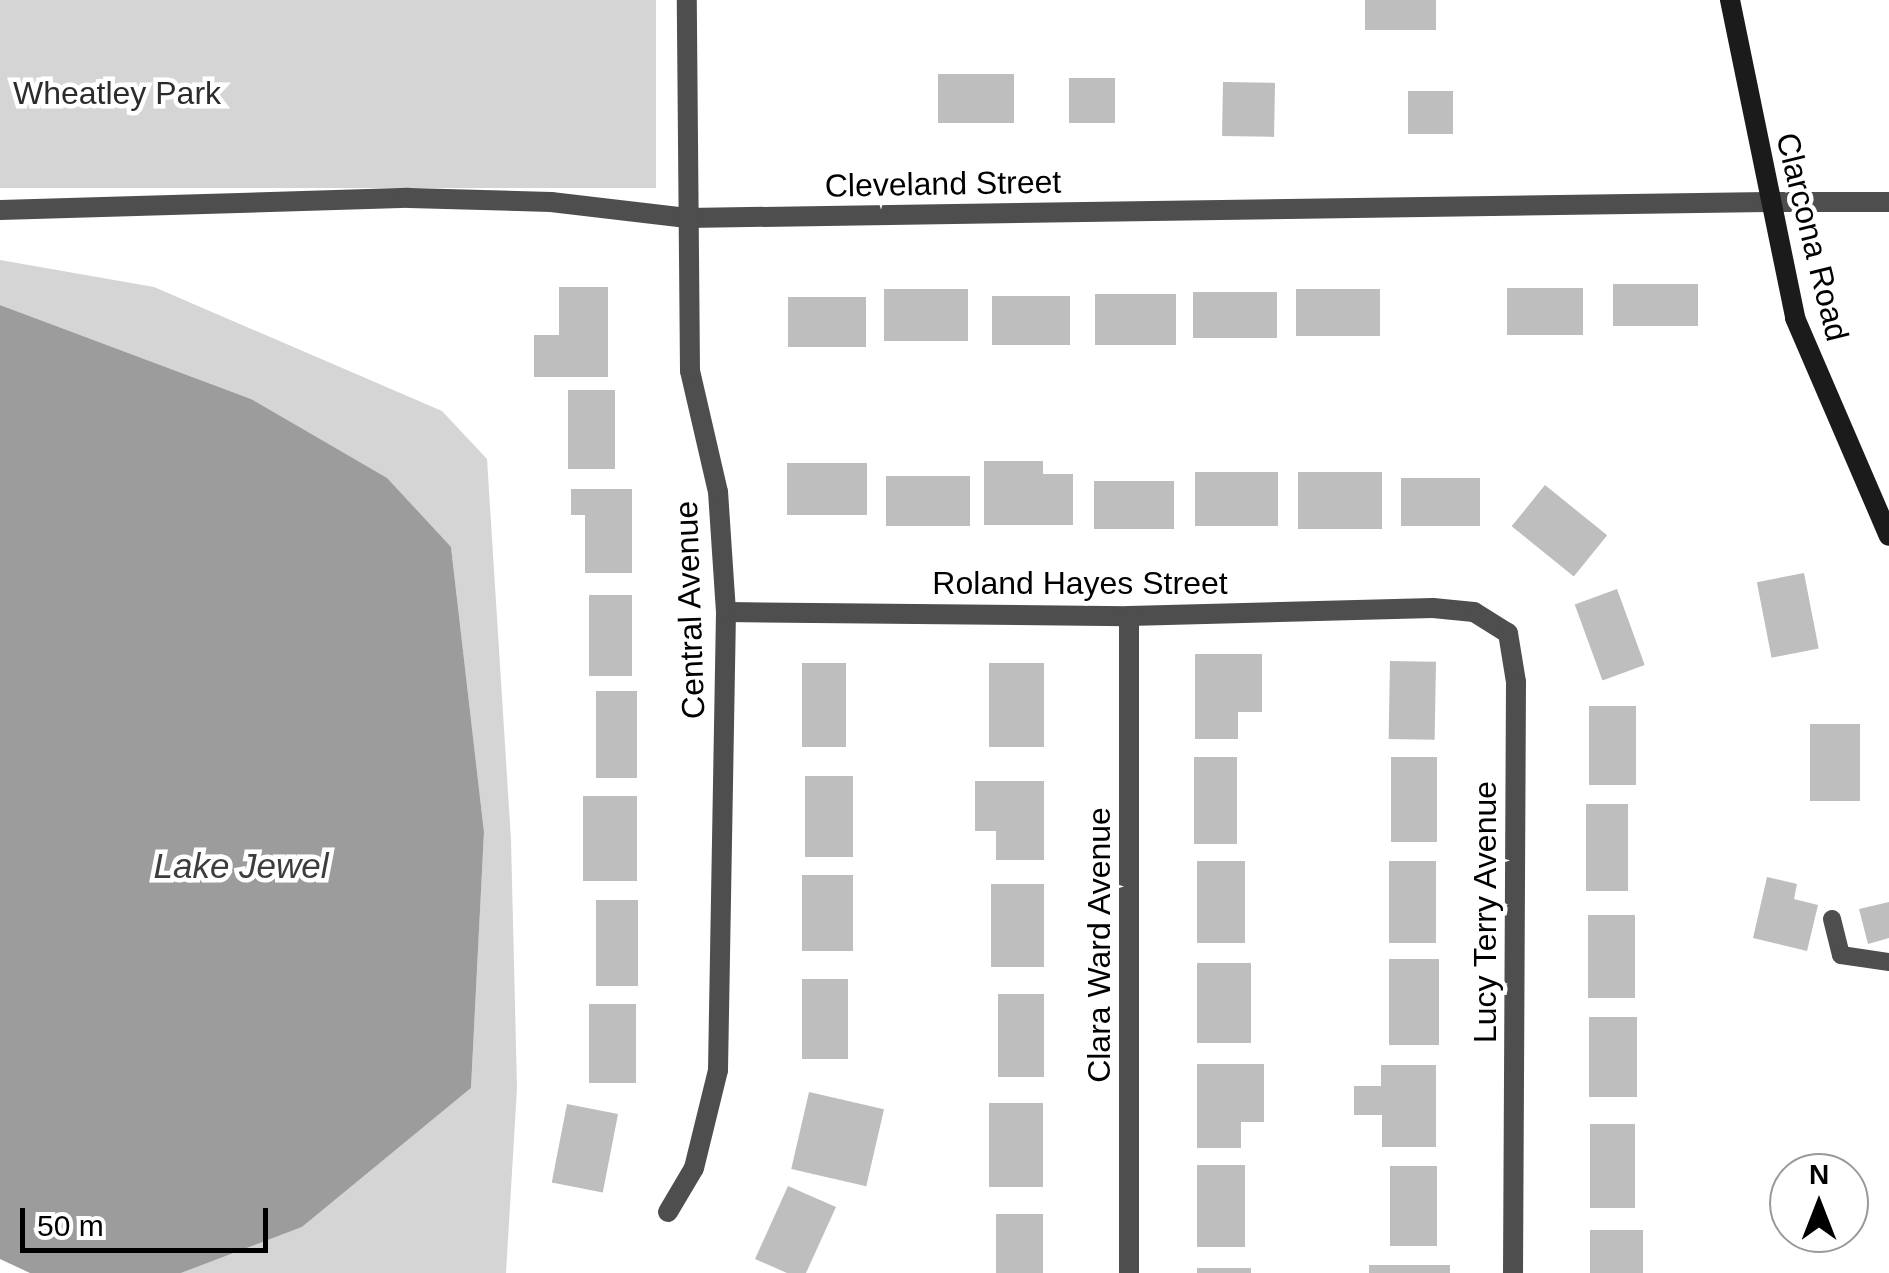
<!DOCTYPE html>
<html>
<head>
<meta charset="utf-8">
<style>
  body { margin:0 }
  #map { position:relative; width:1889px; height:1273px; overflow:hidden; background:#fff; font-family:Helvetica,sans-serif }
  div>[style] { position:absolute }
  .green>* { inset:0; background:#d5d5d5; transform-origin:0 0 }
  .water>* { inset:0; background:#9c9c9c }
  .building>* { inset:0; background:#bebebe; transform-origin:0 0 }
  .service>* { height:18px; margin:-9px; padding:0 9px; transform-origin:9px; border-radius:9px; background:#4e4e4e }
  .minor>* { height:20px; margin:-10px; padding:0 10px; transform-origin:10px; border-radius:10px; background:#4e4e4e }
  .tertiary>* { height:20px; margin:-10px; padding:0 10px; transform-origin:10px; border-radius:10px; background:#4e4e4e }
  .secondary>* { height:20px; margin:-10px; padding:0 10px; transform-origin:10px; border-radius:10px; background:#1b1b1b }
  span { translate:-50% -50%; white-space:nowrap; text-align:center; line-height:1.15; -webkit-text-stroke:9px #fff; paint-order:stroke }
  .park-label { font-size:32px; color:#2c2c2c }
  .street-label { font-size:32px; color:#000 }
  .water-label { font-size:35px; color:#3d3d3d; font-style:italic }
  .north { position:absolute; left:1769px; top:1153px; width:100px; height:100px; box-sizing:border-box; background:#fff; border:2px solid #999; border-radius:50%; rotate:0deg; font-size:28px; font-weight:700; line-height:40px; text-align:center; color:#000 }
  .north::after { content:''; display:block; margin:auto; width:35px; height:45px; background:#000; clip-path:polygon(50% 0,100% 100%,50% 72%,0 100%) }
  .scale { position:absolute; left:20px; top:1208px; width:248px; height:45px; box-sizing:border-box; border:5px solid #000; border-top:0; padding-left:12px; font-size:30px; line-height:35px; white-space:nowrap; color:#000; -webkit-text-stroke:8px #fff; paint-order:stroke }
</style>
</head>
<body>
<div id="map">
  <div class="green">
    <div style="left:0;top:0;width:656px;height:188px"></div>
    <div style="clip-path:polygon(0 260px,154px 287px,442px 411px,487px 459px,511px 840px,517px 1088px,506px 1273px,181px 1273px,302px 1227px,471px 1088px,484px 832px,451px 547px,251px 399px,0 305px)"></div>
  </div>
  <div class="water">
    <div style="clip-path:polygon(0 305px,251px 399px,387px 478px,451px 547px,484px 832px,471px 1088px,302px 1227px,181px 1273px,30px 1273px,0 1259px)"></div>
  </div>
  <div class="building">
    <div style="left:1365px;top:0;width:71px;height:30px"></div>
    <div style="left:938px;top:74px;width:76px;height:49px"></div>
    <div style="left:1069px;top:78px;width:46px;height:45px"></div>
    <div style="left:1223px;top:82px;width:52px;height:54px;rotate:1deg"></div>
    <div style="left:1408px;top:91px;width:45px;height:43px"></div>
    <div style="left:1613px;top:284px;width:85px;height:42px"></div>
    <div style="clip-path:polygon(559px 287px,608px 287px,608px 377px,534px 377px,534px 335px,559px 335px)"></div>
    <div style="left:1507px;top:288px;width:76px;height:47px"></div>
    <div style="left:884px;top:289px;width:84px;height:52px"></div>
    <div style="left:1296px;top:289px;width:84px;height:47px"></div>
    <div style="left:1193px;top:292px;width:84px;height:46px"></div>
    <div style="left:1095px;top:294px;width:81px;height:51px"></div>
    <div style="left:992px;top:296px;width:78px;height:49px"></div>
    <div style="left:788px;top:297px;width:78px;height:50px"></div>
    <div style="left:568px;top:390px;width:47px;height:79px"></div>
    <div style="clip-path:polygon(984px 461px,1043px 461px,1043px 474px,1073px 474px,1073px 525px,984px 525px)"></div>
    <div style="left:787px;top:463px;width:80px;height:52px"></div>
    <div style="left:1195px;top:472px;width:83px;height:54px"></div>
    <div style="left:1298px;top:472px;width:84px;height:57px"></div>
    <div style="left:886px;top:476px;width:84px;height:50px"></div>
    <div style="left:1401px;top:478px;width:79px;height:48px"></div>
    <div style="left:1094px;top:481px;width:80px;height:48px"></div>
    <div style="left:1545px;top:485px;width:80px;height:53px;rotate:39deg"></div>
    <div style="clip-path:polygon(571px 489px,632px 489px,632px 573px,585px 573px,585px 515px,571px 515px)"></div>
    <div style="left:1804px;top:573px;width:77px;height:48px;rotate:79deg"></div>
    <div style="left:1617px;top:589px;width:81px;height:45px;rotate:70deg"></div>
    <div style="left:589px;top:595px;width:43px;height:81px"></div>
    <div style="clip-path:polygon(1195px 654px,1262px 654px,1262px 712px,1238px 712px,1238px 739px,1195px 739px)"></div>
    <div style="left:1390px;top:661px;width:46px;height:78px;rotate:1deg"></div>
    <div style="left:802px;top:663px;width:44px;height:84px"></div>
    <div style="left:989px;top:663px;width:55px;height:84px"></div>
    <div style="left:596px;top:691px;width:41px;height:87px"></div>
    <div style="left:1589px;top:706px;width:47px;height:79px"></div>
    <div style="left:1810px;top:724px;width:50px;height:77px"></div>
    <div style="left:1194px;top:757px;width:43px;height:87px"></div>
    <div style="left:1391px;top:757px;width:46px;height:85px"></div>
    <div style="left:805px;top:776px;width:48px;height:81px"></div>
    <div style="clip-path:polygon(975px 781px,1044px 781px,1044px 860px,996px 860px,996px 831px,975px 831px)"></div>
    <div style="left:583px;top:796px;width:54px;height:85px"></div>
    <div style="left:1586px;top:804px;width:42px;height:87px"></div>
    <div style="left:1197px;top:861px;width:48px;height:82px"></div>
    <div style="left:1389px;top:861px;width:47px;height:82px"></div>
    <div style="left:802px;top:875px;width:51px;height:76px"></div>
    <div style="clip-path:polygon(1767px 877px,1797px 884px,1794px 899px,1818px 905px,1807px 951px,1753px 938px)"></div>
    <div style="left:991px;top:884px;width:53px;height:83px"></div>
    <div style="left:596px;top:900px;width:42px;height:86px"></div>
    <div style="clip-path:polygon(1889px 902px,1889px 938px,1868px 944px,1859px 909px)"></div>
    <div style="left:1588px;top:915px;width:47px;height:83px"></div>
    <div style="left:1389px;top:959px;width:50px;height:86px"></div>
    <div style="left:1197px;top:963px;width:54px;height:80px"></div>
    <div style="left:802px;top:979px;width:46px;height:80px"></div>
    <div style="left:998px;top:994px;width:46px;height:83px"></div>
    <div style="left:589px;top:1004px;width:47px;height:79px"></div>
    <div style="left:1589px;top:1017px;width:48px;height:80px"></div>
    <div style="clip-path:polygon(1197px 1064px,1264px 1064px,1264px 1122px,1241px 1122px,1241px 1148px,1197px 1148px)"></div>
    <div style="clip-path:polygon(1381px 1065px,1436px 1065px,1436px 1147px,1382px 1147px,1382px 1115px,1354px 1115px,1354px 1086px,1381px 1086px)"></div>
    <div style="left:809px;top:1092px;width:77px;height:79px;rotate:13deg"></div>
    <div style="left:989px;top:1103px;width:54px;height:84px"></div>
    <div style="left:567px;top:1104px;width:52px;height:80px;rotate:11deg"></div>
    <div style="left:1590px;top:1124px;width:45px;height:84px"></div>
    <div style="left:1197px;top:1165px;width:48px;height:82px"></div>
    <div style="left:1390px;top:1166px;width:47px;height:80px"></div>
    <div style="clip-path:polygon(788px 1186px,836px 1207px,806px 1273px,787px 1273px,755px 1259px)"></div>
    <div style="left:996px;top:1214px;width:47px;height:59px"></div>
    <div style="left:1590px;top:1230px;width:53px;height:43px"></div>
    <div style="left:1369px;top:1265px;width:81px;height:8px"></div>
    <div style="left:1197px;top:1268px;width:54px;height:5px"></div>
  </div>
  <div class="service">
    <div style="left:1832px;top:919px;width:37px;rotate:76deg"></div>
    <div style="left:1841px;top:955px;width:49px;rotate:8.3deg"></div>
  </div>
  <div class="minor">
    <div style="left:0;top:210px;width:409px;rotate:-1.7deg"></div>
    <div style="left:409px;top:198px;width:142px;rotate:1.6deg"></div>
    <div style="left:551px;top:202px;width:137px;rotate:6.7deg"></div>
    <div style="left:687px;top:218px;width:1081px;rotate:-0.85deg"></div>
    <div style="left:726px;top:612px;width:403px;rotate:0.6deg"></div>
    <div style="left:1129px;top:616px;width:304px;rotate:-1.5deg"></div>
    <div style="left:1433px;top:608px;width:41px;rotate:5.6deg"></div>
    <div style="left:1474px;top:612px;width:40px;rotate:32deg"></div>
    <div style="left:1508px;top:633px;width:50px;rotate:80.7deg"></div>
    <div style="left:1516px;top:682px;width:591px;rotate:90.29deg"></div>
    <div style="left:1129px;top:616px;width:657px;rotate:90deg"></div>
    <div style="left:668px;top:1212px;width:51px;rotate:-59.4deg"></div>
    <div style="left:694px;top:1168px;width:101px;rotate:-76.2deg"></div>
    <div style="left:718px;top:1070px;width:458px;rotate:-89deg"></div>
    <div style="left:726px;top:612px;width:120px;rotate:-93.8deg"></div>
    <div style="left:718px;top:492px;width:124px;rotate:-103deg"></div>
    <div style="left:690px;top:371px;width:371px;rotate:-90.5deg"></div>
  </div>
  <div class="tertiary">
    <div style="left:1768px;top:202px;width:121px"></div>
  </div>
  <div class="secondary">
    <div style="left:1730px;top:0;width:325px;rotate:78.4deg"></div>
    <div style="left:1795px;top:318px;width:237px;rotate:66.7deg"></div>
  </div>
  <div class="park-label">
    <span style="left:117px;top:93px">Wheatley Park</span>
  </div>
  <div class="street-label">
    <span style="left:943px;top:184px;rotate:-1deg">Cleveland Street</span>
    <span style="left:1812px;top:237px;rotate:76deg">Clarcona Road</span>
    <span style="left:1080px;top:583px">Roland Hayes Street</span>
    <span style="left:690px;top:610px;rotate:-92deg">Central Avenue</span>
    <span style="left:1485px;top:912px;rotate:-90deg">Lucy Terry Avenue</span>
    <span style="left:1099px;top:945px;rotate:-90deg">Clara Ward Avenue</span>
  </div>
  <div class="water-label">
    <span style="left:241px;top:866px">Lake Jewel</span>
  </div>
  <div class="north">N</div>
  <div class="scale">50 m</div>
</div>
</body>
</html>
